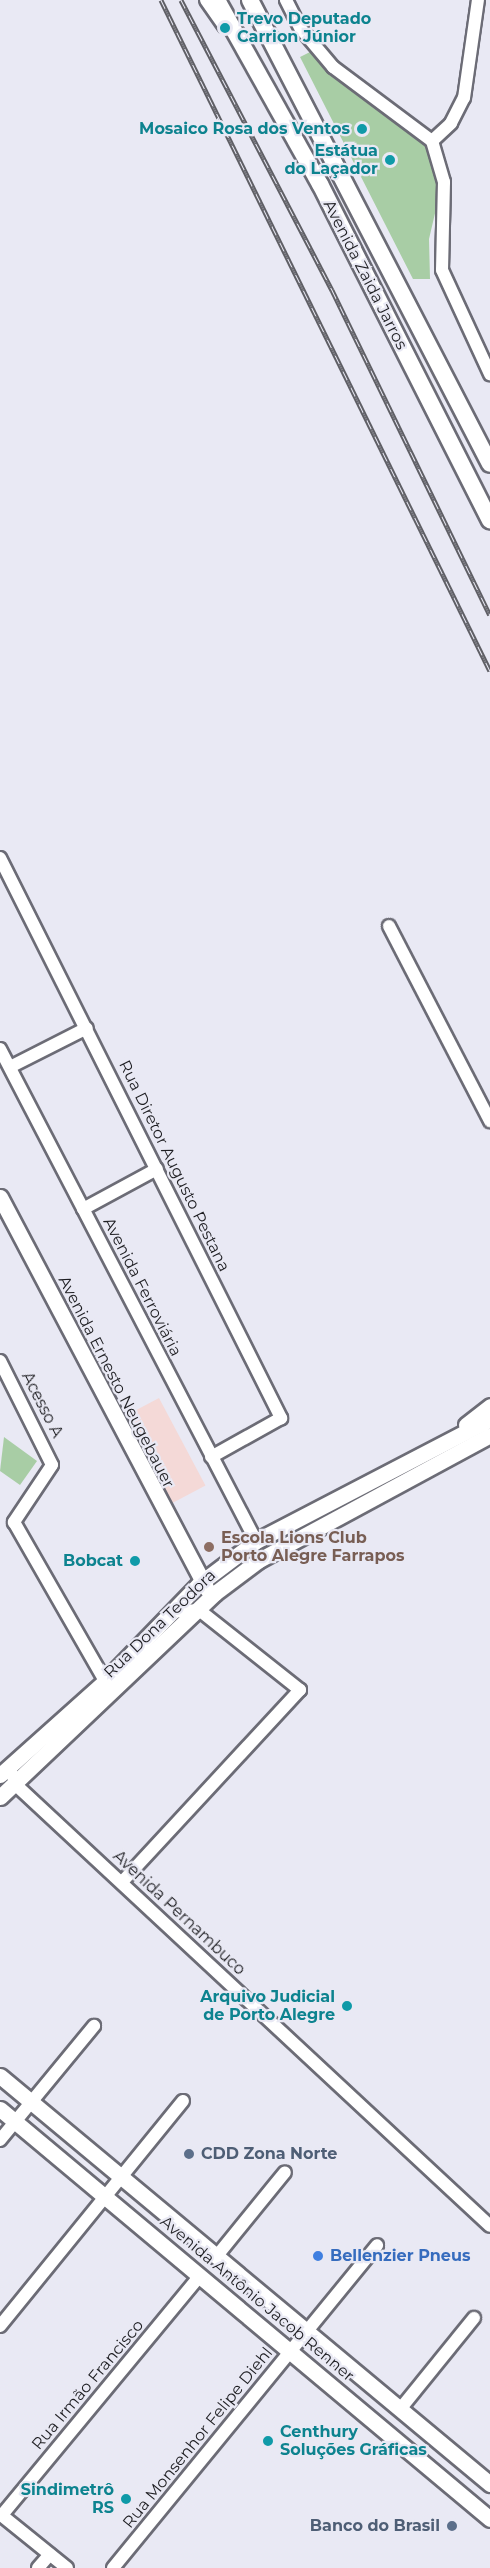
<!DOCTYPE html>
<html>
<head>
<meta charset="utf-8">
<style>
  body { margin:0 }
  #map { position:relative; width:490px; height:2568px; overflow:hidden; background:#e9e9f4; font-family:Montserrat,sans-serif }
  div>[style] { position:absolute }
  .education>* { inset:0; background:#f4d9d7; transform-origin:0 0 }
  .green>* { inset:0; background:#a8cda5 }
  .roads { filter:drop-shadow(2px 0 #6c6c76) drop-shadow(-2px 0 #6c6c76) drop-shadow(0 2px #6c6c76) drop-shadow(0 -2px #6c6c76) }
  .minor>* { height:12px; margin:-6px; padding:0 6px; transform-origin:6px; border-radius:6px; background:#fff }
  .major>* { height:15px; margin:-7.5px; padding:0 7.5px; transform-origin:7.5px; border-radius:7.5px; background:#fff }
  .highway>* { height:16px; margin:-8px; padding:0 8px; transform-origin:8px; border-radius:8px; background:#fff }
  .rail>* { height:5px; margin-top:-2.5px; transform-origin:0; background:repeating-linear-gradient(90deg,#e9e9f4 0 9px,#5f5f65 0 18px); box-sizing:border-box; border-block:2px solid #5f5f65 }
  .dots>* { width:16px; height:16px; translate:-50% -50%; box-sizing:border-box; border:3px solid #e9e9f4; border-radius:50% }
  span { translate:-50% -50%; white-space:nowrap; text-align:center; line-height:1.15; -webkit-text-stroke:4.5px #e9e9f4; paint-order:stroke }
  .culture-label { font-size:16px; color:#0d838f; font-weight:700 }
  .left { translate:0 -50%; text-align:left }
  .right { translate:-100% -50%; text-align:right }
  .street-label { font-size:16px; color:#1e1e22 }
  .education-label { font-size:16px; color:#785e54; font-weight:700 }
  .service-label { font-size:16px; color:#4e5e75; font-weight:700 }
  .shop-label { font-size:16px; color:#366cbe; font-weight:700 }
</style>
</head>
<body>
<div id="map">
  <div class="education">
    <div style="left:159px;top:1398px;width:99px;height:39px;rotate:62deg"></div>
  </div>
  <div class="green">
    <div style="clip-path:polygon(312px 51px,331px 75px,432px 150px,440px 192px,429px 239px,430px 279px,413px 279px,300px 57px)"></div>
    <div style="clip-path:polygon(4px 1437px,37px 1461px,20px 1485px,0 1471px)"></div>
  </div>
  <div class="roads">
    <div class="minor">
      <div style="left:206px;top:0;width:32px;rotate:55deg"></div>
      <div style="left:286px;top:0;width:33px;rotate:63deg"></div>
      <div style="left:301px;top:29px;width:50px;rotate:49.9deg"></div>
      <div style="left:333px;top:67px;width:124px;rotate:36.8deg"></div>
      <div style="left:432px;top:141px;width:43px;rotate:73.7deg"></div>
      <div style="left:444px;top:182px;width:88px;rotate:91.3deg"></div>
      <div style="left:442px;top:270px;width:115px;rotate:65.2deg"></div>
      <div style="left:432px;top:141px;width:26px;rotate:-43deg"></div>
      <div style="left:451px;top:123px;width:28px;rotate:-63deg"></div>
      <div style="left:464px;top:98px;width:99px;rotate:-81.9deg"></div>
      <div style="left:0;top:858px;width:627px;rotate:63.35deg"></div>
      <div style="left:281px;top:1418px;width:80px;rotate:150.9deg"></div>
      <div style="left:389px;top:926px;width:220px;rotate:62.6deg"></div>
      <div style="left:0;top:1049px;width:555px;rotate:62.51deg"></div>
      <div style="left:10px;top:1067px;width:86px;rotate:-26.9deg"></div>
      <div style="left:83px;top:1209px;width:84px;rotate:-28.4deg"></div>
      <div style="left:0;top:1361px;width:116px;rotate:63.4deg"></div>
      <div style="left:52px;top:1465px;width:69px;rotate:123.7deg"></div>
      <div style="left:14px;top:1522px;width:183px;rotate:60.2deg"></div>
      <div style="left:12px;top:1774px;width:12px;rotate:70deg"></div>
      <div style="left:16px;top:1785px;width:647px;rotate:42.93deg"></div>
      <div style="left:122px;top:1882px;width:262px;rotate:-47.2deg"></div>
      <div style="left:300px;top:1690px;width:129px;rotate:-141.6deg"></div>
      <div style="left:199px;top:1610px;width:27px;rotate:176deg"></div>
      <div style="left:0;top:2140px;width:148px;rotate:-50.5deg"></div>
      <div style="left:216px;top:2257px;width:109px;rotate:-50.9deg"></div>
      <div style="left:0;top:2326px;width:290px;rotate:-50.9deg"></div>
      <div style="left:401px;top:2408px;width:116px;rotate:-51deg"></div>
      <div style="left:0;top:2514px;width:86px;rotate:38.9deg"></div>
      <div style="left:2px;top:2515px;width:310px;rotate:-50.4deg"></div>
      <div style="left:38px;top:2568px;width:18px;rotate:-49deg"></div>
      <div style="left:113px;top:2568px;width:417px;rotate:-50.7deg"></div>
    </div>
    <div class="major">
      <div style="left:0;top:1197px;width:443px;rotate:62.2deg"></div>
      <div style="left:466px;top:1425px;width:31px;rotate:-38deg"></div>
      <div style="left:0;top:1775px;width:141px;rotate:-41.8deg"></div>
      <div style="left:105px;top:1681px;width:135px;rotate:-45.9deg"></div>
      <div style="left:199px;top:1584px;width:71px;rotate:-37deg"></div>
      <div style="left:256px;top:1541px;width:264px;rotate:-27.5deg"></div>
      <div style="left:0;top:1797px;width:296px;rotate:-43.5deg"></div>
      <div style="left:215px;top:1593px;width:55px;rotate:-36.9deg"></div>
      <div style="left:259px;top:1560px;width:263px;rotate:-28.4deg"></div>
      <div style="left:0;top:2076px;width:638px;rotate:39.78deg"></div>
      <div style="left:0;top:2109px;width:639px;rotate:39.92deg"></div>
    </div>
    <div class="highway">
      <div style="left:217px;top:0;width:211px;rotate:60.8deg"></div>
      <div style="left:320px;top:184px;width:377px;rotate:63.2deg"></div>
      <div style="left:250px;top:0;width:522px;rotate:62.65deg"></div>
    </div>
  </div>
  <div class="rail">
    <div style="left:161px;top:0;width:747px;rotate:63.88deg"></div>
    <div style="left:181px;top:0;width:327px;rotate:62.5deg"></div>
    <div style="left:332px;top:290px;width:361px;rotate:64.1deg"></div>
  </div>
  <div class="dots">
    <div style="left:225px;top:28px;background:#0f9aa8"></div>
    <div style="left:362px;top:129px;background:#0f9aa8"></div>
    <div style="left:390px;top:160px;background:#0f9aa8"></div>
    <div style="left:209px;top:1547px;background:#8d6e63"></div>
    <div style="left:135px;top:1561px;background:#0f9aa8"></div>
    <div style="left:347px;top:2006px;background:#0f9aa8"></div>
    <div style="left:189px;top:2154px;background:#5c6f8a"></div>
    <div style="left:318px;top:2256px;background:#3f7fe0"></div>
    <div style="left:268px;top:2441px;background:#0f9aa8"></div>
    <div style="left:126px;top:2499px;background:#0f9aa8"></div>
    <div style="left:452px;top:2526px;background:#5c6f8a"></div>
  </div>
  <div class="culture-label">
    <span class="left" style="left:237px;top:28px">Trevo Deputado<br>Carrion Júnior</span>
    <span class="right" style="left:350px;top:129px">Mosaico Rosa dos Ventos</span>
    <span class="right" style="left:378px;top:160px">Estátua<br>do Laçador</span>
    <span class="right" style="left:123px;top:1561px">Bobcat</span>
    <span class="right" style="left:335px;top:2006px">Arquivo Judicial<br>de Porto Alegre</span>
    <span class="left" style="left:280px;top:2441px">Centhury<br>Soluções Gráficas</span>
    <span class="right" style="left:114px;top:2499px">Sindimetrô<br>RS</span>
  </div>
  <div class="street-label">
    <span style="left:365px;top:275px;rotate:63deg">Avenida Zaida Jarros</span>
    <span style="left:174px;top:1166px;rotate:64deg">Rua Diretor Augusto Pestana</span>
    <span style="left:142px;top:1287px;rotate:63deg">Avenida Ferroviária</span>
    <span style="left:116px;top:1382px;rotate:63deg">Avenida Ernesto Neugebauer</span>
    <span style="left:42px;top:1405px;rotate:63deg">Acesso A</span>
    <span style="left:160px;top:1624px;rotate:-44deg">Rua Dona Teodora</span>
    <span style="left:179px;top:1913px;rotate:43deg">Avenida Pernambuco</span>
    <span style="left:257px;top:2299px;rotate:40deg">Avenida Antônio Jacob Renner</span>
    <span style="left:88px;top:2385px;rotate:-50deg">Rua Irmão Francisco</span>
    <span style="left:198px;top:2438px;rotate:-51deg">Rua Monsenhor Felipe Diehl</span>
  </div>
  <div class="education-label">
    <span class="left" style="left:221px;top:1547px">Escola Lions Club<br>Porto Alegre Farrapos</span>
  </div>
  <div class="service-label">
    <span class="left" style="left:201px;top:2154px">CDD Zona Norte</span>
    <span class="right" style="left:440px;top:2526px">Banco do Brasil</span>
  </div>
  <div class="shop-label">
    <span class="left" style="left:330px;top:2256px">Bellenzier Pneus</span>
  </div>
</div>
</body>
</html>
